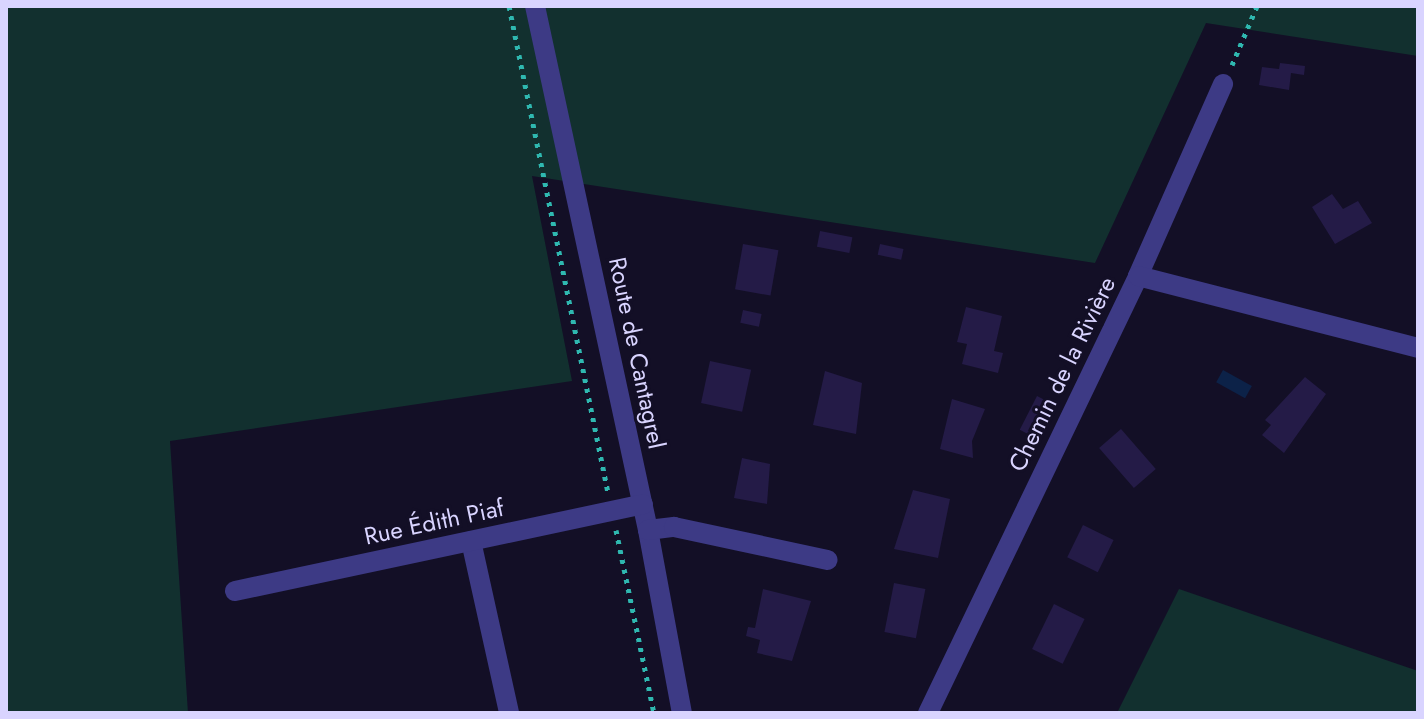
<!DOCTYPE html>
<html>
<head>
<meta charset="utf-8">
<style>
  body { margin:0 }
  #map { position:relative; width:1424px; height:719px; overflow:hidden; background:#130f26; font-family:Jost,sans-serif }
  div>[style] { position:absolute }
  .green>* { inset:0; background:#12302f }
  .water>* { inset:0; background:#0c2248; transform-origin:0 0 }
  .building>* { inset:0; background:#241b47; transform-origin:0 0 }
  .path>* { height:5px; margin-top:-2.5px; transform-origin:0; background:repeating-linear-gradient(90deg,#2fb8b0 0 4px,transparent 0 10px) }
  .minor>* { height:20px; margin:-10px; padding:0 10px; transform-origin:10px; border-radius:10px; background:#3d3a85 }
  span { translate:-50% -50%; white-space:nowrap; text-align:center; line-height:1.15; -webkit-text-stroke:6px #130f26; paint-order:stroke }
  .street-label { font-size:24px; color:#d9d4ff }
  .frame { position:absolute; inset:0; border:8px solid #d9d4ff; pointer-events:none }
</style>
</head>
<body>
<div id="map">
  <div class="green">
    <div style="clip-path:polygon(6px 6px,1418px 6px,1418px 56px,1206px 23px,1095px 263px,532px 176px,572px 381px,170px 441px,188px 713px,6px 713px)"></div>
    <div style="clip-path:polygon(1179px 589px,1418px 671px,1418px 713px,1117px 713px)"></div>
  </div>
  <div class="water">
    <div style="left:1223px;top:370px;width:33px;height:14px;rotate:29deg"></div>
  </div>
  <div class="building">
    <div style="clip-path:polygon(1280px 63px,1305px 66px,1304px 75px,1291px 73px,1289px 90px,1259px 85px,1262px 67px,1279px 69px)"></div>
    <div style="clip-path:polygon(1332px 194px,1343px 209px,1358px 201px,1372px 223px,1335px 244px,1312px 207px)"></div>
    <div style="left:820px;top:231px;width:33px;height:16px;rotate:11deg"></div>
    <div style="left:743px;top:244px;width:36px;height:46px;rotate:10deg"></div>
    <div style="left:880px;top:244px;width:24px;height:11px;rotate:12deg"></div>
    <div style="clip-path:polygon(966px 307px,1002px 316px,994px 351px,1003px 353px,998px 373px,962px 364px,967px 344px,957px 342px)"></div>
    <div style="left:743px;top:310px;width:19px;height:13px;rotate:12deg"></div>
    <div style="left:710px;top:361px;width:42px;height:43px;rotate:12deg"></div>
    <div style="clip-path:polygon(825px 371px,862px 383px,856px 434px,813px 425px)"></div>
    <div style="clip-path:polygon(1305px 377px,1326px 394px,1284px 453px,1262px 435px,1271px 425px,1265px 420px)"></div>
    <div style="left:1037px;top:396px;width:13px;height:38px;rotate:27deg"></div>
    <div style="clip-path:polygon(952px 399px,985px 409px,972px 441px,973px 458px,940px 449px)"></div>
    <div style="left:1121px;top:429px;width:53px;height:29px;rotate:49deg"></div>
    <div style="clip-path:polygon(742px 458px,770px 464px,767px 504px,734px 498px)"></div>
    <div style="clip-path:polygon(913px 490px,950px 499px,938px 558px,894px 549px)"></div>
    <div style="left:1083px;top:525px;width:34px;height:36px;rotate:26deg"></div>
    <div style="left:894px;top:583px;width:32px;height:50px;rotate:11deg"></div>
    <div style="clip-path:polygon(763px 589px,811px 601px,792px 661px,757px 653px,760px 640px,746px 636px,748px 627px,755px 628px)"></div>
    <div style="left:1054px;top:604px;width:34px;height:50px;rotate:26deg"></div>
  </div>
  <div class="path">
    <div style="left:509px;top:6px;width:497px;rotate:78.5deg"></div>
    <div style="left:1232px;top:65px;width:64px;rotate:-67deg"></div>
    <div style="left:616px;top:530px;width:187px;rotate:78.3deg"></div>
  </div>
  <div class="minor">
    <div style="left:535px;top:6px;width:536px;rotate:77.83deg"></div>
    <div style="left:648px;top:530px;width:186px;rotate:79.5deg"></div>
    <div style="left:1138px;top:276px;width:210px;rotate:-66.1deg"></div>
    <div style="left:648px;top:530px;width:26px;rotate:-7deg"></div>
    <div style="left:674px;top:527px;width:157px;rotate:12.1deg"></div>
    <div style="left:471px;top:541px;width:176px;rotate:77.5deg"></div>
    <div style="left:235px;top:591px;width:417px;rotate:-12deg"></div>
    <div style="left:928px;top:713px;width:485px;rotate:-64.3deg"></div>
    <div style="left:1138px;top:276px;width:289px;rotate:14.4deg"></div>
  </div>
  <div class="street-label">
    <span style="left:637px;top:353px;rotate:78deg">Route de Cantagrel</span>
    <span style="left:1062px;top:374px;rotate:-64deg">Chemin de la Rivière</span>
    <span style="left:434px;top:522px;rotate:-12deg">Rue Édith Piaf</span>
  </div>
  <div class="frame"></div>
</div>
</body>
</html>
